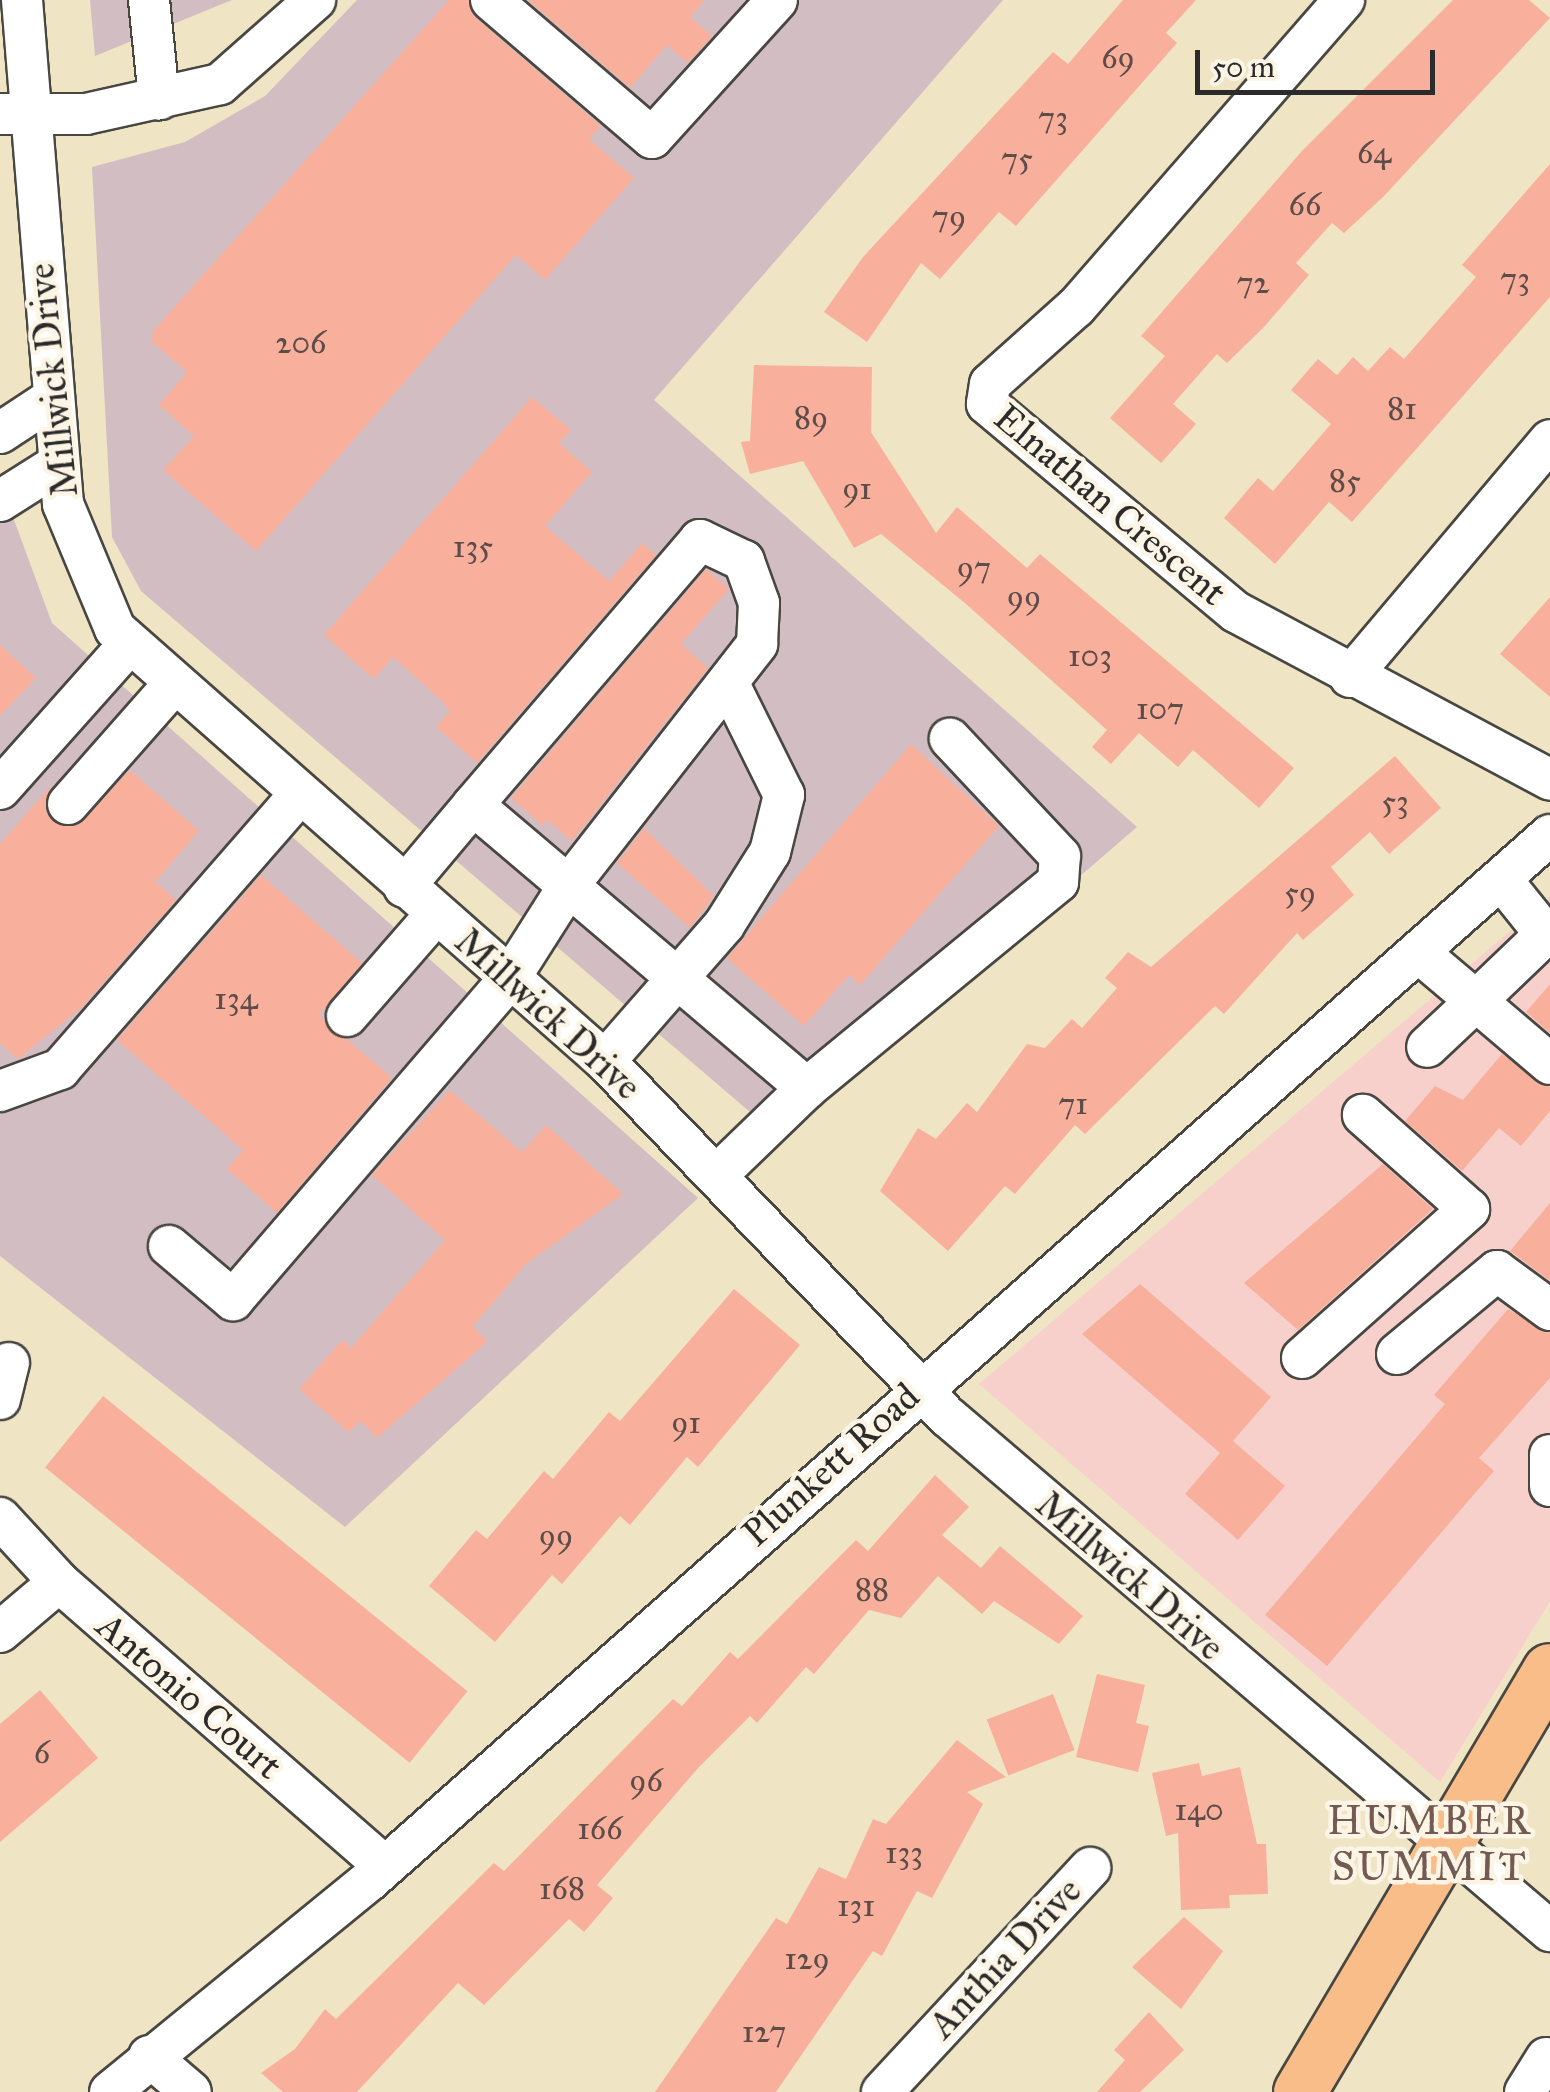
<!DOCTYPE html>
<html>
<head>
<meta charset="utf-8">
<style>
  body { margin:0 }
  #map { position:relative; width:1550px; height:2092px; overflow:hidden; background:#efe4c4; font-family:"IM FELL Great Primer",serif }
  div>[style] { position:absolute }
  .built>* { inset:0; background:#f7d0cb }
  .industrial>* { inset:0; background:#d2bec2 }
  .building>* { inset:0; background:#f8b09d; transform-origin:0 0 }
  .roads { filter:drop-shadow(2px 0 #484742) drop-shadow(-2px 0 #484742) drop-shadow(0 2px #484742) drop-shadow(0 -2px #484742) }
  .minor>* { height:40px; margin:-20px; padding:0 20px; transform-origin:20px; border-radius:20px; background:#fff }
  .major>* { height:52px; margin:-26px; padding:0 26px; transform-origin:26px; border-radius:26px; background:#f8bd89 }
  span { translate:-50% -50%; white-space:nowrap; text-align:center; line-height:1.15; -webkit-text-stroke:9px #fcf5e5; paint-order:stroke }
  .number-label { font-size:32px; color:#5e4c48 }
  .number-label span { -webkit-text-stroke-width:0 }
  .street-label { font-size:38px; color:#2b2b2b }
  .neighbourhood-label { font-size:40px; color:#735a53; letter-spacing:2.5px }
  .scale { position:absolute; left:1195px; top:50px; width:240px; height:45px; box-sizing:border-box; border:5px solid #2b2b2b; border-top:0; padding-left:12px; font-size:30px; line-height:35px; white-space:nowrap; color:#2b2b2b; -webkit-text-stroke:8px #fcf5e5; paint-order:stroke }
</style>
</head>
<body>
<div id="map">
  <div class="built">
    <div style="clip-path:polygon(1550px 897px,1550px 1601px,1440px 1782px,979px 1384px)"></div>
  </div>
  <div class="industrial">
    <div style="clip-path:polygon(90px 0,232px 0,95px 56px)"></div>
    <div style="clip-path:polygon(357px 0,1003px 0,654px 400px,1137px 827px,778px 1136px,141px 591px,112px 537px,92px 167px,185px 142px,265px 96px)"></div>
    <div style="clip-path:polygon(0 482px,52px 623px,698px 1198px,345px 1527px,0 1256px)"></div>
  </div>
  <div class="building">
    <div style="clip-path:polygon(449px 0,468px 0,476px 18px,601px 126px,589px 139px,634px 178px,545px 280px,516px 255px,256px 551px,163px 470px,194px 436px,159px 405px,187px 372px,152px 342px,153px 331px)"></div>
    <div style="clip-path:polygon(528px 0,705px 0,690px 17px,712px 36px,688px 63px,667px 45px,630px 88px)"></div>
    <div style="clip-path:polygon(1123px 0,1196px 0,1166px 33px,1177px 43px,1016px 226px,999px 212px,940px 279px,921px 263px,867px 342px,824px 312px,863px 257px,1053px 52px,1068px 64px)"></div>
    <div style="clip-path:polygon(1453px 0,1529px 0,1550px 18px,1383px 197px,1344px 233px,1332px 223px,1296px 263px,1309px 275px,1264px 327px,1227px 363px,1217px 354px,1173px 404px,1196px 424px,1161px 463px,1110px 418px,1165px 356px,1141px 336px,1302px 151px)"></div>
    <div style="clip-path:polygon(1550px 164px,1550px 297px,1352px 522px,1329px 502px,1275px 564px,1224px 518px,1258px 478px,1273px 491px,1331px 424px,1291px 390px,1318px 359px,1337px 375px,1353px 357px,1368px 371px,1390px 347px,1404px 359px,1476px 277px,1462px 265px)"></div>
    <div style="clip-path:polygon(754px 365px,872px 367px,871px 432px,936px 533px,957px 507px,1027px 568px,1040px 554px,1294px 768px,1259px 808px,1193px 750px,1178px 767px,1139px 733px,1111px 764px,1092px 747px,1107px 730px,966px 604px,881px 534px,854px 548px,803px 461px,750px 474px,741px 442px,750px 441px)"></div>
    <div style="clip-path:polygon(532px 397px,571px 430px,559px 443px,592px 472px,545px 526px,609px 581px,642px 543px,656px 555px,477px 763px,436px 727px,450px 711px,442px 701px,393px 657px,374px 679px,324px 635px)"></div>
    <div style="clip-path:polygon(706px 569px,729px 589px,681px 644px,708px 668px,572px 841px,548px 820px,543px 826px,511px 798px)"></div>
    <div style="clip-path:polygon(1550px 597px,1550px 697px,1500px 654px)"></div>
    <div style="clip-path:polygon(0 645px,36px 678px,0 716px)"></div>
    <div style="clip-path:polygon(911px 744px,999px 826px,860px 985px,849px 975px,804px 1026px,727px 958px)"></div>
    <div style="clip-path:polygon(1395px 756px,1441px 808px,1389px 854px,1370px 832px,1331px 867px,1354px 895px,1303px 940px,1297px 933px,1224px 1014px,1215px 1006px,1085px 1134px,1075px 1125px,1015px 1194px,1005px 1186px,948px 1251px,880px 1191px,918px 1128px,936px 1139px,967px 1103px,977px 1112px,1027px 1044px,1045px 1048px,1072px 1019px,1082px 1028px,1117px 988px,1105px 978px,1128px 952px,1151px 967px)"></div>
    <div style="clip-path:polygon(130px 770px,199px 831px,155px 882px,176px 900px,81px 1008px,18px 1059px,0 1043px,0 844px,50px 787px,46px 812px,75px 827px)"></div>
    <div style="clip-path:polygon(644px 828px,714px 896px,690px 928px,617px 863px)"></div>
    <div style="clip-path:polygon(261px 875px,362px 963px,319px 1015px,392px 1078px,277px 1213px,227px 1169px,243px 1150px,117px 1040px)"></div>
    <div style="clip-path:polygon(1550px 984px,1550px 1033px,1526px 1012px)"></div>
    <div style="clip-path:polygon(1502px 1054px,1550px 1087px,1550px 1111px,1521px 1146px,1499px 1128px,1462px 1171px,1405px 1121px,1435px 1086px,1463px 1100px)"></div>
    <div style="clip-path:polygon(450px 1090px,522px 1152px,546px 1125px,623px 1194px,526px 1264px,473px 1326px,487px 1342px,377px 1438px,361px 1421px,348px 1432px,299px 1389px,342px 1340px,351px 1348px,445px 1240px,372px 1175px)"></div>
    <div style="clip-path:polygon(1383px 1164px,1433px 1209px,1298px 1330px,1244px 1283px)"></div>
    <div style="clip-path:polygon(1550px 1203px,1550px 1281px,1510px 1251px)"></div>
    <div style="clip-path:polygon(1140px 1284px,1271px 1397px,1233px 1441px,1285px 1486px,1238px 1540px,1185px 1494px,1220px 1453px,1082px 1334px)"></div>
    <div style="clip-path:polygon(734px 1289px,800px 1345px,698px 1467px,687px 1457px,630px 1525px,620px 1516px,562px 1584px,552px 1575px,495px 1642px,429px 1586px,476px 1530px,487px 1539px,544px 1471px,553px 1479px,609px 1412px,620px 1421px)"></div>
    <div style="clip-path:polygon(1508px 1309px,1550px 1333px,1550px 1378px,1479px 1458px,1494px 1471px,1327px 1666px,1265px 1615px,1445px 1404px,1434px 1395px)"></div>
    <div style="left:103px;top:1396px;width:469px;height:92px;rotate:39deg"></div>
    <div style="clip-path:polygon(935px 1475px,969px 1507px,942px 1535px,981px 1568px,1000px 1546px,1083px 1616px,1059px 1644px,994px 1601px,982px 1614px,938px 1576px,901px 1618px,869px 1610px,814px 1674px,806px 1667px,757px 1723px,750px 1716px,699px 1767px,597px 1885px,613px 1898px,584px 1932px,569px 1919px,484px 2005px,458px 1983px,357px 2092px,283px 2092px,261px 2073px,295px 2049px,325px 2009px,336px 2019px,494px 1863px,504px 1871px,673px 1699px,682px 1706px,730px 1652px,738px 1659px,856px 1540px,868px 1551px)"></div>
    <div style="clip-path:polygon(1097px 1674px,1145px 1685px,1136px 1723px,1149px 1726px,1138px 1772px,1076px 1757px)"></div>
    <div style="clip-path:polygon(40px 1690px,98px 1758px,0 1842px,0 1724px)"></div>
    <div style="left:1053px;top:1694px;width:60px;height:71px;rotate:69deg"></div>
    <div style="clip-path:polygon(957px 1740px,1006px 1777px,967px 1792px,983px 1804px,932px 1898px,917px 1891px,882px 1956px,873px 1951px,776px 2092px,655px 2092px,776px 1918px,787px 1924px,819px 1867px,846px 1879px,873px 1819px,886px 1824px)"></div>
    <div style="clip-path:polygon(1199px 1763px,1202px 1776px,1240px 1767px,1257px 1844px,1266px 1844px,1268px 1894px,1229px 1895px,1230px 1908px,1181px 1910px,1178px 1833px,1166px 1836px,1152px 1773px)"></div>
    <div style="clip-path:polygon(1184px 1917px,1223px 1951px,1181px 2009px,1132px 1967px)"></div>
    <div style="clip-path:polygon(1149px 2012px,1184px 2050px,1140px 2092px,1097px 2092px,1125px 2060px,1114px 2050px)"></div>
  </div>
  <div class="roads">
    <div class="minor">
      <div style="left:22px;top:0;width:506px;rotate:85.35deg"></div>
      <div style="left:63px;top:504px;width:135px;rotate:67.4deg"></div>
      <div style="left:115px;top:629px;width:653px;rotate:41.4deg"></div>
      <div style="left:605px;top:1061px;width:494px;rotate:46.1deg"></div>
      <div style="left:948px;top:1417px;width:792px;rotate:40.49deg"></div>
      <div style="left:149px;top:0;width:100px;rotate:84.2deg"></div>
      <div style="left:491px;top:0;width:212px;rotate:40.6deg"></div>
      <div style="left:652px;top:138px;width:186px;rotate:-47.8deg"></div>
      <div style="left:1344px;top:0;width:408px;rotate:131.1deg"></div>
      <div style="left:1076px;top:307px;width:115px;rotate:138.2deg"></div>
      <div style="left:990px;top:384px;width:20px;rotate:99deg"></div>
      <div style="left:987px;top:404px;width:324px;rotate:39.9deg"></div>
      <div style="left:1236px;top:612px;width:356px;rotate:28.1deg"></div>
      <div style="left:0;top:114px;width:86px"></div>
      <div style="left:86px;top:114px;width:137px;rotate:-12.6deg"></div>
      <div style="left:220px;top:84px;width:127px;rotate:-41.5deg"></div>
      <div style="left:0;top:433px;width:60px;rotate:-33.4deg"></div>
      <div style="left:0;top:501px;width:67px;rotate:-32.3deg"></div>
      <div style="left:1350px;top:677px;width:310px;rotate:-49.8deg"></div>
      <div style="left:0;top:789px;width:194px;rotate:-48.3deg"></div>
      <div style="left:68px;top:804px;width:157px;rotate:-48.6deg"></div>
      <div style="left:1501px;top:879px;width:72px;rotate:51.2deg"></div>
      <div style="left:404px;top:887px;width:107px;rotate:-49.9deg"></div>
      <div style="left:473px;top:805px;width:438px;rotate:40.3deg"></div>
      <div style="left:807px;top:1088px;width:124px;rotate:136deg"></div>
      <div style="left:1550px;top:930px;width:103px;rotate:136.2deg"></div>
      <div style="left:1476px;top:1001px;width:97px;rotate:40.4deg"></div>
      <div style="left:1418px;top:952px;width:76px;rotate:40.2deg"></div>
      <div style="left:1476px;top:1001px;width:67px;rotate:136.8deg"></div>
      <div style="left:347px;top:1016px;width:135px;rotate:-48.9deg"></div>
      <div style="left:605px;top:1061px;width:181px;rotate:-48.8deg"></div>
      <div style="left:724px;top:925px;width:86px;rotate:-57.8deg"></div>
      <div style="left:770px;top:852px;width:59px;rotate:-76.2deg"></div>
      <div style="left:784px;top:795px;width:126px;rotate:-116.4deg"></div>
      <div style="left:807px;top:1088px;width:325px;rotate:-39.4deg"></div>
      <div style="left:1058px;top:882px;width:26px;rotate:-86deg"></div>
      <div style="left:1060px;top:856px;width:161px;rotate:-133.2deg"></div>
      <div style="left:0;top:1091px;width:64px;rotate:-20.1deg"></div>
      <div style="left:60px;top:1069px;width:364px;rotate:-48.9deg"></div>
      <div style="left:169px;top:1246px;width:84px;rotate:40.2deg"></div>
      <div style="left:233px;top:1300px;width:425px;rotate:-49.3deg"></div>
      <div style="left:510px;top:978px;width:110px;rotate:-57.6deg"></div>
      <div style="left:569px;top:885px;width:306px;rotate:-52deg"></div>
      <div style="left:757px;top:644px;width:41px;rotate:-87.2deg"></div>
      <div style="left:759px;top:603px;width:45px;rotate:-109.7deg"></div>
      <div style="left:744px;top:561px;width:49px;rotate:-154.5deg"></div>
      <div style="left:700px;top:540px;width:349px;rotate:130.6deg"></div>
      <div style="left:1397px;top:1354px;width:130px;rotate:-39.7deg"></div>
      <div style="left:1497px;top:1271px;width:66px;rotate:36.3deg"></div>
      <div style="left:1302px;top:1358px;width:224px;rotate:-41.7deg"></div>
      <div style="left:1469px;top:1209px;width:142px;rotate:-138.4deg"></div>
      <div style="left:0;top:1399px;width:37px;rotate:-76deg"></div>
      <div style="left:1550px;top:1455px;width:31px;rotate:90deg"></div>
      <div style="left:0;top:1518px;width:87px;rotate:47.3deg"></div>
      <div style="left:59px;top:1582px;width:432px;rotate:41.1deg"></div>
      <div style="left:0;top:1632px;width:77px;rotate:-40.3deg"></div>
      <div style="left:149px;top:2056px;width:55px;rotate:40.6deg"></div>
      <div style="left:110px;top:2092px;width:335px;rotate:-39.2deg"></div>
      <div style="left:370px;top:1880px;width:1576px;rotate:-41.53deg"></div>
      <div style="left:882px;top:2092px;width:306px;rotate:-47.1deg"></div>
      <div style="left:1525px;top:2092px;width:40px;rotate:-58deg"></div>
    </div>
    <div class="major">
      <div style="left:1300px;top:2092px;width:490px;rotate:-59.4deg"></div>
    </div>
  </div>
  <div class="number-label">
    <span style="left:1118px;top:58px">69</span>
    <span style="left:1053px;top:118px">73</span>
    <span style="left:1374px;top:153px">64</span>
    <span style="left:1017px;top:159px">75</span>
    <span style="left:1305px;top:205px">66</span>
    <span style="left:949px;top:217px">79</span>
    <span style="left:1515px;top:279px">73</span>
    <span style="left:1253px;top:283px">72</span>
    <span style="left:301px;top:343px">206</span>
    <span style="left:1402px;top:409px">81</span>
    <span style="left:811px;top:418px">89</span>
    <span style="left:1345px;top:481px">85</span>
    <span style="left:857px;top:489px">91</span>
    <span style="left:473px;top:547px">135</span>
    <span style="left:974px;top:568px">97</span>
    <span style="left:1024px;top:597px">99</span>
    <span style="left:1090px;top:656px">103</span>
    <span style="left:1160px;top:709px">107</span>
    <span style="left:1395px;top:802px">53</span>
    <span style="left:1300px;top:893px">59</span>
    <span style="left:236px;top:999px">134</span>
    <span style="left:1073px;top:1104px">71</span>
    <span style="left:686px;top:1423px">91</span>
    <span style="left:556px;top:1536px">99</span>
    <span style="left:872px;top:1590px">88</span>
    <span style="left:42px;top:1753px">6</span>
    <span style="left:646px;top:1781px">96</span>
    <span style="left:1199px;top:1810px">140</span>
    <span style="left:600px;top:1829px">166</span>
    <span style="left:904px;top:1853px">133</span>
    <span style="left:562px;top:1889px">168</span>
    <span style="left:856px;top:1906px">131</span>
    <span style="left:807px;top:1959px">129</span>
    <span style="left:764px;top:2032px">127</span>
  </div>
  <div class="street-label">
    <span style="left:53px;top:380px;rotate:-96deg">Millwick Drive</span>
    <span style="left:1110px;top:505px;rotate:40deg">Elnathan Crescent</span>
    <span style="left:548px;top:1014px;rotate:42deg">Millwick Drive</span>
    <span style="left:831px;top:1465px;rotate:-42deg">Plunkett Road</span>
    <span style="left:1130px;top:1576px;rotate:41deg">Millwick Drive</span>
    <span style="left:189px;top:1696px;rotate:41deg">Antonio Court</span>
    <span style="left:1005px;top:1958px;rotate:-47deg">Anthia Drive</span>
  </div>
  <div class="neighbourhood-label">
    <span style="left:1430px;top:1844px">HUMBER<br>SUMMIT</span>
  </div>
  <div class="scale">50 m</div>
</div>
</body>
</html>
